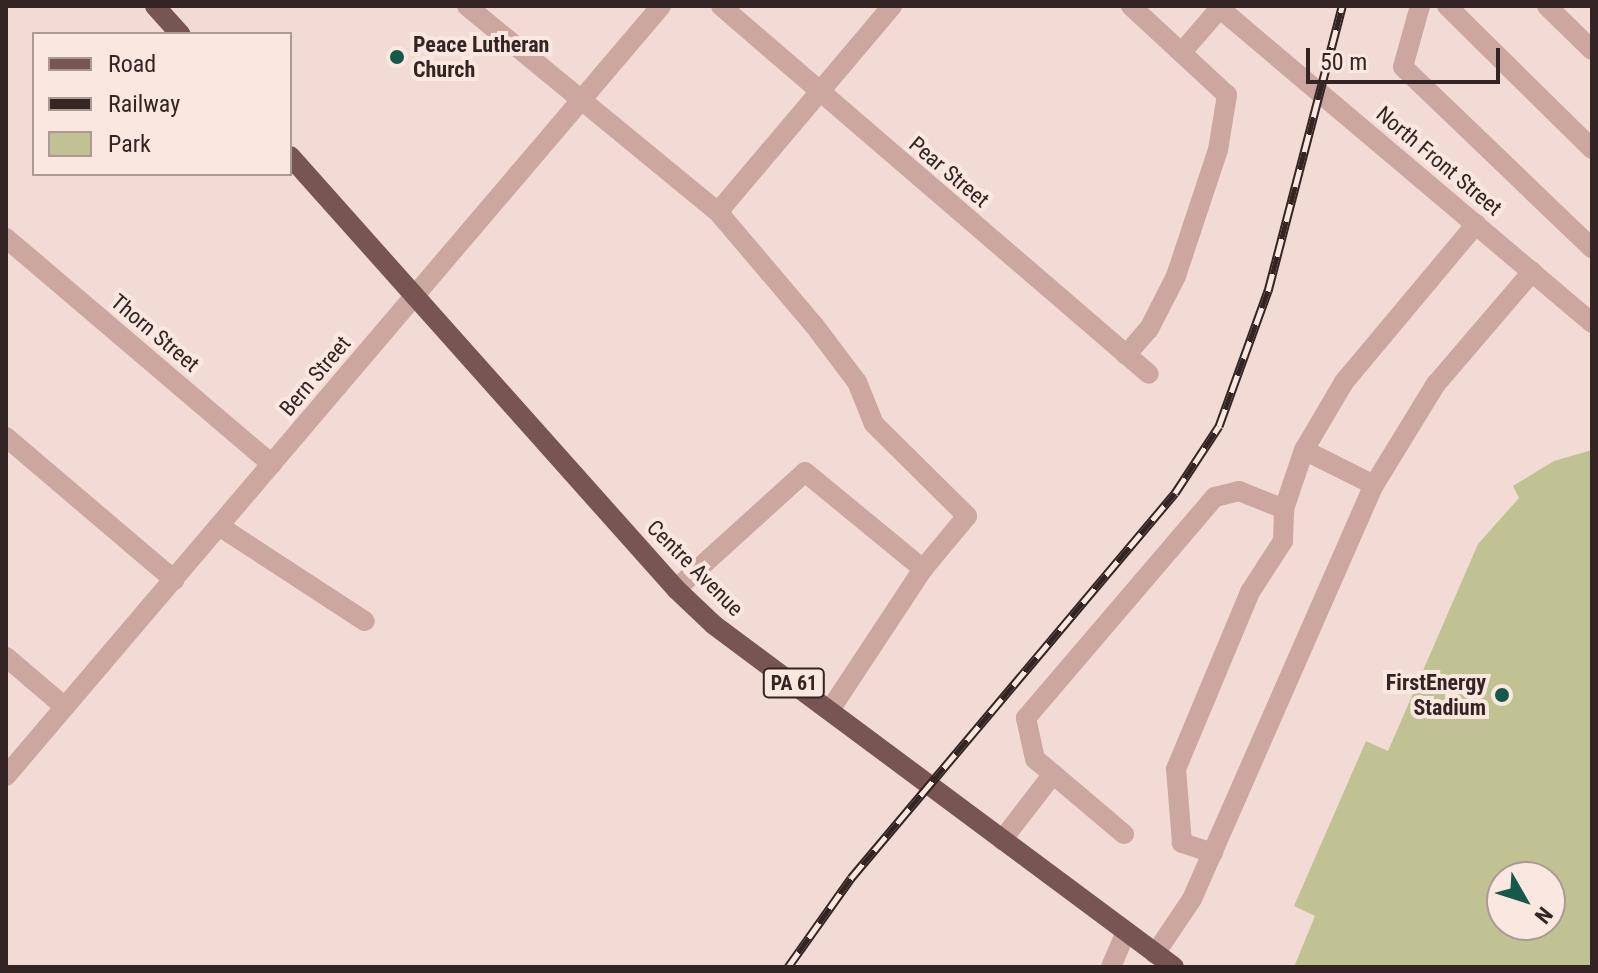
<!DOCTYPE html>
<html>
<head>
<meta charset="utf-8">
<style>
  body { margin:0 }
  #map { position:relative; width:1598px; height:973px; overflow:hidden; background:#f2dbd4; font-family:"Roboto Condensed",sans-serif }
  div>[style] { position:absolute }
  .green>* { inset:0; background:#c0c293 }
  .minor>* { height:20px; margin:-10px; padding:0 10px; transform-origin:10px; border-radius:10px; background:#cba7a0 }
  .major>* { height:20px; margin:-10px; padding:0 10px; transform-origin:10px; border-radius:10px; background:#775553 }
  .rail>* { height:9px; margin-top:-4.5px; transform-origin:0; background:repeating-linear-gradient(90deg,#fae7e0 0 18px,#342424 0 36px); box-sizing:border-box; border-block:2px solid #342424 }
  .dots>* { width:22px; height:22px; translate:-50% -50%; box-sizing:border-box; border:4px solid #fae7e0; border-radius:50% }
  span { translate:-50% -50%; white-space:nowrap; text-align:center; line-height:1.15; -webkit-text-stroke:8px #fae7e0; paint-order:stroke }
  .shield-label span { padding:2px 6px; background:#fae7e0; border:2px solid; border-radius:6px; -webkit-text-stroke-width:0 }
  .shield-label { font-size:20px; color:#342424; font-weight:700 }
  .poi-label { font-size:22px; color:#342424; font-weight:700 }
  .left { translate:0 -50%; text-align:left }
  .right { translate:-100% -50%; text-align:right }
  .street-label { font-size:22px; color:#342424 }
  .frame { position:absolute; inset:0; border:8px solid #342424; pointer-events:none }
  .legend { position:absolute; left:32px; top:32px; width:260px; height:144px; box-sizing:border-box; background:#fae7e0; border:2px solid #ab9995; margin:0; padding:10px 14px; list-style:none; font-size:24px; color:#342424 }
  .legend li { display:flex; align-items:center; gap:16px; height:40px }
  .legend b { width:40px; border:2px solid #ab9995 }
  .north { position:absolute; left:1486px; top:861px; width:80px; height:80px; box-sizing:border-box; background:#fae7e0; border:2px solid #ab9995; border-radius:50%; rotate:129deg; font-size:22px; font-weight:700; line-height:32px; text-align:center; color:#342424 }
  .north::after { content:''; display:block; margin:auto; width:28px; height:36px; background:#165849; clip-path:polygon(50% 0,100% 100%,50% 72%,0 100%) }
  .scale { position:absolute; left:1306px; top:48px; width:194px; height:36px; box-sizing:border-box; border:4px solid #342424; border-top:0; padding-left:10px; font-size:24px; line-height:28px; white-space:nowrap; color:#342424; -webkit-text-stroke:6px #fae7e0; paint-order:stroke }
</style>
</head>
<body>
<div id="map">
  <div class="green">
    <div style="clip-path:polygon(evenodd,1592px 450px,1592px 967px,1294px 967px,1315px 916px,1294px 906px,1366px 741px,1388px 751px,1478px 544px,1519px 498px,1513px 486px,1554px 461px,1592px 450px,1502px 877px,1550px 877px,1550px 925px,1502px 925px,1502px 877px)"></div>
  </div>
  <div class="minor">
    <div style="left:467px;top:6px;width:325px;rotate:39.4deg"></div>
    <div style="left:718px;top:212px;width:148px;rotate:49.7deg"></div>
    <div style="left:814px;top:325px;width:71px;rotate:53deg"></div>
    <div style="left:857px;top:382px;width:45px;rotate:68deg"></div>
    <div style="left:874px;top:424px;width:131px;rotate:44.7deg"></div>
    <div style="left:967px;top:516px;width:69px;rotate:129.7deg"></div>
    <div style="left:721px;top:6px;width:564px;rotate:40.69deg"></div>
    <div style="left:1217px;top:6px;width:491px;rotate:40.2deg"></div>
    <div style="left:1420px;top:6px;width:63px;rotate:105.6deg"></div>
    <div style="left:1403px;top:67px;width:262px;rotate:43.8deg"></div>
    <div style="left:1447px;top:6px;width:204px;rotate:44.6deg"></div>
    <div style="left:1547px;top:6px;width:63px;rotate:44.4deg"></div>
    <div style="left:1182px;top:52px;width:58px;rotate:-49.2deg"></div>
    <div style="left:718px;top:212px;width:270px;rotate:-49.8deg"></div>
    <div style="left:6px;top:238px;width:349px;rotate:40.4deg"></div>
    <div style="left:1126px;top:355px;width:35px;rotate:-49deg"></div>
    <div style="left:1149px;top:329px;width:59px;rotate:-63deg"></div>
    <div style="left:1176px;top:276px;width:133px;rotate:-71.6deg"></div>
    <div style="left:1218px;top:150px;width:56px;rotate:-80.7deg"></div>
    <div style="left:1227px;top:95px;width:131px;rotate:-137.2deg"></div>
    <div style="left:6px;top:437px;width:221px;rotate:40.4deg"></div>
    <div style="left:1304px;top:450px;width:78px;rotate:26.6deg"></div>
    <div style="left:219px;top:526px;width:174px;rotate:33.1deg"></div>
    <div style="left:676px;top:589px;width:174px;rotate:-42.2deg"></div>
    <div style="left:805px;top:472px;width:153px;rotate:39.4deg"></div>
    <div style="left:923px;top:569px;width:169px;rotate:123.4deg"></div>
    <div style="left:6px;top:657px;width:77px;rotate:40.3deg"></div>
    <div style="left:1053px;top:774px;width:23px;rotate:-140deg"></div>
    <div style="left:1035px;top:759px;width:42px;rotate:-102.4deg"></div>
    <div style="left:1026px;top:718px;width:291px;rotate:-49.5deg"></div>
    <div style="left:1215px;top:497px;width:25px;rotate:-14deg"></div>
    <div style="left:1239px;top:491px;width:48px;rotate:21.8deg"></div>
    <div style="left:6px;top:776px;width:1011px;rotate:-49.61deg"></div>
    <div style="left:1002px;top:840px;width:83px;rotate:-52.3deg"></div>
    <div style="left:1053px;top:774px;width:93px;rotate:40.2deg"></div>
    <div style="left:1213px;top:853px;width:33px;rotate:-162deg"></div>
    <div style="left:1182px;top:843px;width:74px;rotate:-94.6deg"></div>
    <div style="left:1176px;top:769px;width:192px;rotate:-67.3deg"></div>
    <div style="left:1250px;top:592px;width:61px;rotate:-57.1deg"></div>
    <div style="left:1283px;top:541px;width:32px;rotate:-88deg"></div>
    <div style="left:1284px;top:509px;width:62px;rotate:-71.3deg"></div>
    <div style="left:1304px;top:450px;width:79px;rotate:-59.5deg"></div>
    <div style="left:1344px;top:382px;width:206px;rotate:-50.1deg"></div>
    <div style="left:1155px;top:954px;width:66px;rotate:-56.1deg"></div>
    <div style="left:1192px;top:899px;width:452px;rotate:-66.3deg"></div>
    <div style="left:1374px;top:485px;width:119px;rotate:-58.5deg"></div>
    <div style="left:1436px;top:384px;width:148px;rotate:-49.4deg"></div>
    <div style="left:1111px;top:967px;width:36px;rotate:-67deg"></div>
  </div>
  <div class="major">
    <div style="left:155px;top:6px;width:38px;rotate:48deg"></div>
    <div style="left:290px;top:156px;width:580px;rotate:48.28deg"></div>
    <div style="left:676px;top:589px;width:52px;rotate:43.5deg"></div>
    <div style="left:714px;top:625px;width:573px;rotate:36.63deg"></div>
  </div>
  <div class="rail">
    <div style="left:788px;top:967px;width:109px;rotate:-54.7deg"></div>
    <div style="left:851px;top:878px;width:503px;rotate:-49.92deg"></div>
    <div style="left:1175px;top:493px;width:80px;rotate:-56.7deg"></div>
    <div style="left:1219px;top:426px;width:144px;rotate:-70.1deg"></div>
    <div style="left:1268px;top:291px;width:294px;rotate:-75.4deg"></div>
  </div>
  <div class="dots">
    <div style="left:397px;top:57px;background:#165849"></div>
    <div style="left:1502px;top:695px;background:#165849"></div>
  </div>
  <div class="shield-label">
    <span style="left:794px;top:683px">PA 61</span>
  </div>
  <div class="poi-label">
    <span class="left" style="left:413px;top:57px">Peace Lutheran<br>Church</span>
    <span class="right" style="left:1486px;top:695px">FirstEnergy<br>Stadium</span>
  </div>
  <div class="street-label">
    <span style="left:1439px;top:161px;rotate:40deg">North Front Street</span>
    <span style="left:949px;top:172px;rotate:40deg">Pear Street</span>
    <span style="left:155px;top:333px;rotate:40deg">Thorn Street</span>
    <span style="left:315px;top:376px;rotate:-50deg">Bern Street</span>
    <span style="left:695px;top:568px;rotate:45deg">Centre Avenue</span>
  </div>
  <div class="frame"></div>
  <ul class="legend">
  <li><b style="height:10px;background:#775553"></b>Road</li>
  <li><b style="height:10px;background:#342424"></b>Railway</li>
  <li><b style="height:22px;background:#c0c293"></b>Park</li>
  </ul>
  <div class="north">N</div>
  <div class="scale">50 m</div>
</div>
</body>
</html>
